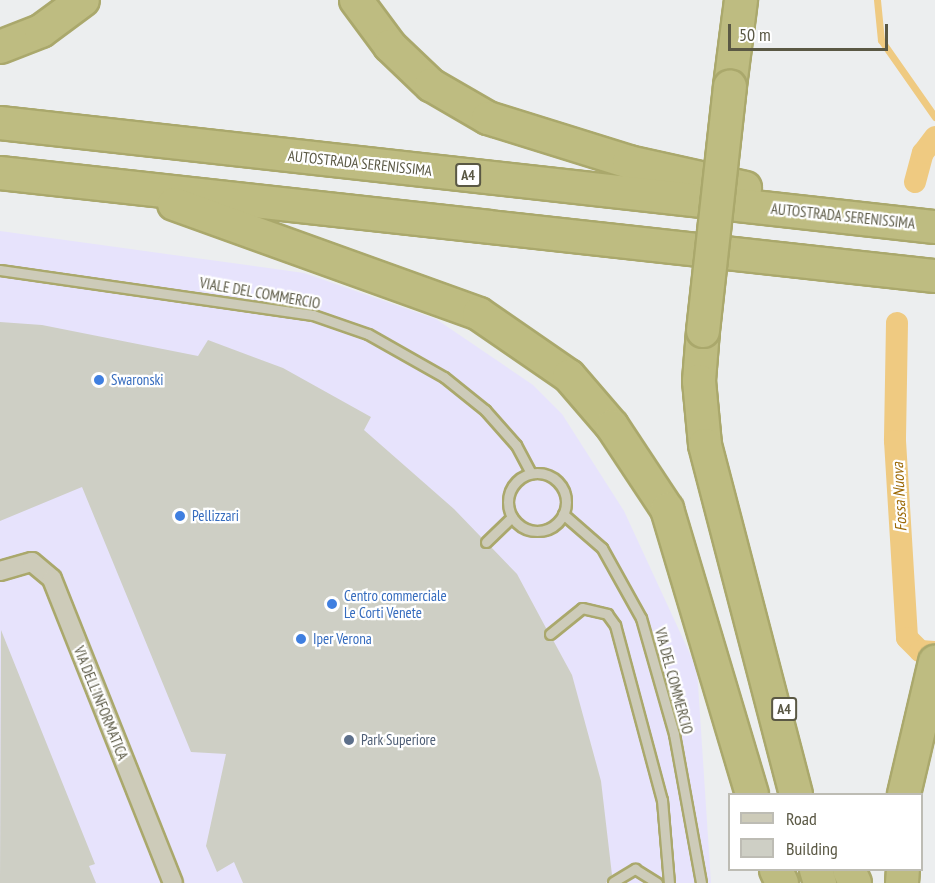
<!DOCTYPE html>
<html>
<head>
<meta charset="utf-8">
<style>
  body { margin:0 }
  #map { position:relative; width:935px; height:883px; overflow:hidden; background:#eceeef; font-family:"PT Sans Narrow",sans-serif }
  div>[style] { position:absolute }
  .commercial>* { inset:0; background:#e7e3fc }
  .stream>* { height:7px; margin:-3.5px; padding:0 3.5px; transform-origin:3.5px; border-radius:3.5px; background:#efca81 }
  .canal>* { height:22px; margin:-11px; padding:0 11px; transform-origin:11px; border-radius:11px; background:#efca81 }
  .building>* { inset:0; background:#cecfc5 }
  .roads { filter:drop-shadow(2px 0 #aaa86c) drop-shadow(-2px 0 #aaa86c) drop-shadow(0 2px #aaa86c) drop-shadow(0 -2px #aaa86c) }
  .lane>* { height:9px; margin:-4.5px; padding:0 4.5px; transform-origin:4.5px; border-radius:4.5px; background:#cdcbb9 }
  .lane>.ring { margin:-4.5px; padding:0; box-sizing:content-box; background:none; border:9px solid #cdcbb9; border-radius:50% }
  .street>* { height:18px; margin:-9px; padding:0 9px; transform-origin:9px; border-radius:9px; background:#cdcbb9 }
  .highway>* { height:32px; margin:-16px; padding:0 16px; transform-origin:16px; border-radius:16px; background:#bebc81 }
  .bridges { filter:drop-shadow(2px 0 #aaa86c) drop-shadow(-2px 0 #aaa86c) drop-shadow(0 2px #aaa86c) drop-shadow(0 -2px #aaa86c) }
  .highway-bridge>* { height:32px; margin:-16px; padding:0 16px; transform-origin:16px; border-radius:16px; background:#bebc81 }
  .dots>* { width:16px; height:16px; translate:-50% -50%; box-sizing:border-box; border:3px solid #fff; border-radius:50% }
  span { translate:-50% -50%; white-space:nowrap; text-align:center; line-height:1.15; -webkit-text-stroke:4.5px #fff; paint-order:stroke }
  .shield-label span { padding:2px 4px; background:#fff; border:2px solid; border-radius:4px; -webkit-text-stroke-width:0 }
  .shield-label { font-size:14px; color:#5a5844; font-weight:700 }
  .street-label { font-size:15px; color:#5a5844 }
  .shop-label { font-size:15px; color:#366cbe }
  .left { translate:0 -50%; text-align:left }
  .service-label { font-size:15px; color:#4e5e75 }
  .water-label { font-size:16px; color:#9c6906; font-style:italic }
  .legend { position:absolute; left:728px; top:793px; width:195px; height:78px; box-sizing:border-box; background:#fff; border:2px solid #bdbcb4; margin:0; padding:8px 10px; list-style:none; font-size:18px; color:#5a5844 }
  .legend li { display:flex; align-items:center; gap:12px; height:30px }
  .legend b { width:30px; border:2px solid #bdbcb4 }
  .scale { position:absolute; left:728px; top:24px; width:160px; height:27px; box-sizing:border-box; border:3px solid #5a5844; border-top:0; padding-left:8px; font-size:18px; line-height:21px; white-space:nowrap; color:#5a5844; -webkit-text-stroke:4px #fff; paint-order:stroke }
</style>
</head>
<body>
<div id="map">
  <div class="commercial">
    <div style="clip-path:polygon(0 231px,304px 273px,436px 319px,533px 385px,562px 414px,624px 511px,697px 669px,711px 883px,0 883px)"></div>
  </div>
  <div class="stream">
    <div style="left:877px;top:0;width:40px;rotate:84.3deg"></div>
    <div style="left:881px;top:40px;width:94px;rotate:55deg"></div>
  </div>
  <div class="canal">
    <div style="left:915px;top:182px;width:30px;rotate:-75deg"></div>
    <div style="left:923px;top:153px;width:20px;rotate:-53deg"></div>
    <div style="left:897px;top:323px;width:118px;rotate:91deg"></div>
    <div style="left:895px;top:441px;width:197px;rotate:86.5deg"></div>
    <div style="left:907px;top:638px;width:18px;rotate:45deg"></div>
    <div style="left:920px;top:651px;width:15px;rotate:4deg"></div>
  </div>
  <div class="building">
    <div style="clip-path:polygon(0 322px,42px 325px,198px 356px,208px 340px,283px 368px,371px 417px,364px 430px,454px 509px,481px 537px,481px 546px,491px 547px,517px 574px,546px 628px,544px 638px,553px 640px,572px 675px,601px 781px,612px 875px,606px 883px,243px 883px,234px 862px,217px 872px,206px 846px,226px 754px,191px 752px,82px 487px,0 521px)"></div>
    <div style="clip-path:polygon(1px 630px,95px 864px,89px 866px,96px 883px,0 883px)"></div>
  </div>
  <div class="roads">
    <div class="lane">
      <div style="left:0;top:270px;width:316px;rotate:8.2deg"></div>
      <div style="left:313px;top:315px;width:58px;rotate:19.1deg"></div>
      <div style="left:368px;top:334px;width:87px;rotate:29.5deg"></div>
      <div style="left:444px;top:377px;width:53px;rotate:38.8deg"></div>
      <div style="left:485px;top:410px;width:47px;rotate:48.5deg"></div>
      <div style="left:516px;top:445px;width:32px;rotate:62deg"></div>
      <div class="ring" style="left:508px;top:473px;width:49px;height:49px"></div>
      <div style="left:563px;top:514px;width:52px;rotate:41.1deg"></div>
      <div style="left:602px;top:548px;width:80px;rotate:60.9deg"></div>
      <div style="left:641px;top:618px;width:121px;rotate:74.1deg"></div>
      <div style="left:674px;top:734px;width:151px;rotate:79.7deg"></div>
      <div style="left:486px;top:542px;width:36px;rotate:-44deg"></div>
      <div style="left:550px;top:634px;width:41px;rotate:-39.1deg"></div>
      <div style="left:582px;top:608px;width:26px;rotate:13deg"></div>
      <div style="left:607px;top:614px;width:14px;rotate:54deg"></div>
      <div style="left:615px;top:625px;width:181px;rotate:75deg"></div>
      <div style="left:662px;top:800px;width:83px;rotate:85.2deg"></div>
      <div style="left:613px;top:882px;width:26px;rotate:-31deg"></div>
      <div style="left:635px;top:869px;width:26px;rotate:32deg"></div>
    </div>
    <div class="street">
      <div style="left:0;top:571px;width:33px;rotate:-16deg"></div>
      <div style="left:32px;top:562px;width:26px;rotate:40deg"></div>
      <div style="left:52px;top:579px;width:327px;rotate:68.3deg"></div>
    </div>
    <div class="highway">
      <div style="left:356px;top:0;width:57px;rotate:53.5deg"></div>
      <div style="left:390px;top:46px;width:57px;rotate:43.6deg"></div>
      <div style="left:431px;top:85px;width:66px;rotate:30.1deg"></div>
      <div style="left:488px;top:118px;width:148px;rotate:17.3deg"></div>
      <div style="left:629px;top:162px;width:119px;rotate:12.6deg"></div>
      <div style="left:0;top:47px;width:44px;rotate:-21.3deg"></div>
      <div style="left:41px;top:31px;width:52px;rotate:-36.4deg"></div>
      <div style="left:730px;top:86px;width:87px;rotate:-82.7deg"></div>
      <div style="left:0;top:123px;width:941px;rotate:6.35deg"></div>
      <div style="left:0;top:173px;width:941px;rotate:6.29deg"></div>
      <div style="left:174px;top:204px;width:324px;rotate:19.8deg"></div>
      <div style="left:479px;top:314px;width:109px;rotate:34.6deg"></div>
      <div style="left:569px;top:376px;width:66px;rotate:49.3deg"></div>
      <div style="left:612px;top:426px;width:100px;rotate:56.5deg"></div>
      <div style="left:667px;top:509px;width:297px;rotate:73.4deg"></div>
      <div style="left:703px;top:331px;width:50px;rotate:94.6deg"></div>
      <div style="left:699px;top:381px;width:64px;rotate:84.6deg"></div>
      <div style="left:705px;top:445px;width:361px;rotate:75.4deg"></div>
      <div style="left:904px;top:794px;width:136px;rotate:-76.8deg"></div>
      <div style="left:776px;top:870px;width:14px;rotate:65deg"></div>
      <div style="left:816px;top:870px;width:14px;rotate:73deg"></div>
      <div style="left:849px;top:870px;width:14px;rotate:65deg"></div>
      <div style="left:902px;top:883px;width:13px;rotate:-86deg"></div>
    </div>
  </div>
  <div class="bridges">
    <div class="highway-bridge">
      <div style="left:703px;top:331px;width:246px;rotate:-83.7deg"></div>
    </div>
  </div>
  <div class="dots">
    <div style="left:99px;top:380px;background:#3f7fe0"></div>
    <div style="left:180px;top:516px;background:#3f7fe0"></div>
    <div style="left:332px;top:604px;background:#3f7fe0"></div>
    <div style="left:301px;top:639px;background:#3f7fe0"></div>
    <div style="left:349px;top:740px;background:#5c6f8a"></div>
  </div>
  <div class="shield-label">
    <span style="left:468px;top:175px">A4</span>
    <span style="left:784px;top:709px">A4</span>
  </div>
  <div class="street-label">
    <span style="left:360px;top:163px;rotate:6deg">AUTOSTRADA SERENISSIMA</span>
    <span style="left:843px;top:216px;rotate:6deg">AUTOSTRADA SERENISSIMA</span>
    <span style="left:260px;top:293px;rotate:10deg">VIALE DEL COMMERCIO</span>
    <span style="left:674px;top:681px;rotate:75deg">VIA DEL COMMERCIO</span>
    <span style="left:101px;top:703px;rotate:68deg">VIA DELL'INFORMATICA</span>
  </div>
  <div class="shop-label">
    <span class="left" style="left:111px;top:380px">Swaronski</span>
    <span class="left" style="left:192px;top:516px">Pellizzari</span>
    <span class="left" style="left:344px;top:604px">Centro commerciale<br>Le Corti Venete</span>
    <span class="left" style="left:313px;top:639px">Iper Verona</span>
  </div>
  <div class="service-label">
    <span class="left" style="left:361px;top:740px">Park Superiore</span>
  </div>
  <div class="water-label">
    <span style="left:899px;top:497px;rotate:-93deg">Fossa Nuova</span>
  </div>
  <ul class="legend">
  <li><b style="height:8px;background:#cdcbb9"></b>Road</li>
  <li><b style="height:16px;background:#cecfc5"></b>Building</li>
  </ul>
  <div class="scale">50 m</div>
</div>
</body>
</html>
